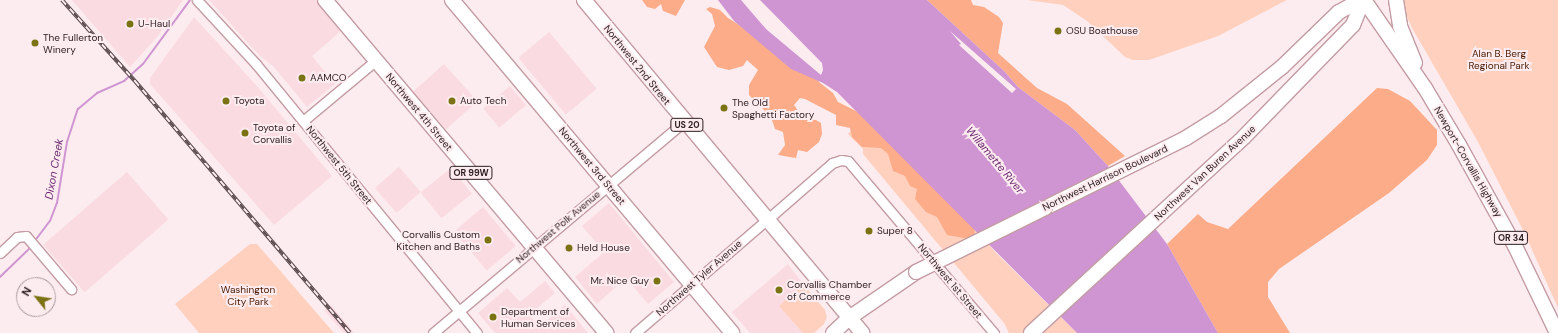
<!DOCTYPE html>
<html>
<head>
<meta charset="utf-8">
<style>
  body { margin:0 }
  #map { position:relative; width:1558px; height:333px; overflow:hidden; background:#fdecef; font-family:"DM Sans",sans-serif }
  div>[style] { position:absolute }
  .built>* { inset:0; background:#fadbe1; transform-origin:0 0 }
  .green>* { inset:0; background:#ffd0bd }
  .forest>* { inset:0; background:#fcac89 }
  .water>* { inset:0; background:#cf95d2 }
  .pier>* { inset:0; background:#fdecef }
  .stream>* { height:2px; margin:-1px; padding:0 1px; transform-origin:1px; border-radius:1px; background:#cf95d2 }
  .roads { filter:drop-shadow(1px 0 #c39ca4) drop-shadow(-1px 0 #c39ca4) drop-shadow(0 1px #c39ca4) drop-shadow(0 -1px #c39ca4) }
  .minor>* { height:9px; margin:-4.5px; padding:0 4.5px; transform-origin:4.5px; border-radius:4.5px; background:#fff }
  .highway>* { height:14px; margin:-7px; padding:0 7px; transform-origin:7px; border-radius:7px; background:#fff }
  .rail>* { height:3.5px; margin-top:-1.75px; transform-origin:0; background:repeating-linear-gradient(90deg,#fdecef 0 6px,#59494c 0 12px); box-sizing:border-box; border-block:1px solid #59494c }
  .bridges { filter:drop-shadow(1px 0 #c39ca4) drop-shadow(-1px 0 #c39ca4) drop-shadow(0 1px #c39ca4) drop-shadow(0 -1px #c39ca4) }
  .highway-bridge>* { height:14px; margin:-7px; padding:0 7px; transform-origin:7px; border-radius:7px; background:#fff }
  .dots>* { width:11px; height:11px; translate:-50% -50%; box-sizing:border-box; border:2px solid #fdecef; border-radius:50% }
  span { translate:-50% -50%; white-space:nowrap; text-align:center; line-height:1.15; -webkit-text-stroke:4px #fdecef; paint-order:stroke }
  .shield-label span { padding:1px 3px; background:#fdecef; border:1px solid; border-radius:3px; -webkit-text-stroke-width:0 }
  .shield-label { font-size:9px; color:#2b1c1f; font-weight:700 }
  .poi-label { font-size:10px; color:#2b1c1f }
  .left { translate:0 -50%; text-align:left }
  .right { translate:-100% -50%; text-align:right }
  .park-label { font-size:10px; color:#491900 }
  .street-label { font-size:10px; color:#2b1c1f }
  .water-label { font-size:11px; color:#6c2871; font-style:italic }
  .north { position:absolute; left:16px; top:277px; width:40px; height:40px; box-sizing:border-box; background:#fdecef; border:1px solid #a9999c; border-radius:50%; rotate:300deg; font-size:11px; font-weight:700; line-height:16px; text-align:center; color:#2b1c1f }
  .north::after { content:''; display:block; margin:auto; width:14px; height:18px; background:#7b7214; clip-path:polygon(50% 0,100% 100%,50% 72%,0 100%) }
</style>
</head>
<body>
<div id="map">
  <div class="built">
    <div style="clip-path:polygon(72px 0,183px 0,158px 36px,130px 67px)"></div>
    <div style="clip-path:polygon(209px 0,317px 0,342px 30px,312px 56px,335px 84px,307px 107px,274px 67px,259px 55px)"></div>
    <div style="clip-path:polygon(194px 17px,256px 85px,332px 176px,274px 225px,150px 84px,150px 78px)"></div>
    <div style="left:549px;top:32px;width:74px;height:40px;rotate:50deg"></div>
    <div style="left:444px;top:64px;width:50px;height:42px;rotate:48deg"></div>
    <div style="left:510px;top:86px;width:25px;height:35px;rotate:50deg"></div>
    <div style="left:399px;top:167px;width:33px;height:32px;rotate:49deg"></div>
    <div style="left:451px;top:168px;width:33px;height:39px;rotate:51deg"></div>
    <div style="left:127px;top:172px;width:63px;height:111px;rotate:49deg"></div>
    <div style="clip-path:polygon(609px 203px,674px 282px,648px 304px,626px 278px,597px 304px,575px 277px,604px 252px,582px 226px)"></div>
    <div style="left:483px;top:207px;width:51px;height:38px;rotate:50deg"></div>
    <div style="clip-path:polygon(788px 264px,803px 284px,779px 306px,803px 333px,750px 333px,732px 312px)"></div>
    <div style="clip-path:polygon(545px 281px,555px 293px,529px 315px,540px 327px,565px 305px,588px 333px,495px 333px,478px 313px,507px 288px,520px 302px)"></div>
    <div style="clip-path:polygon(331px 305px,354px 333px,344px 333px,324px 310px)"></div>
  </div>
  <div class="green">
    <div style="clip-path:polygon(1027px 0,1287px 0,1218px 36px,1149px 60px,1133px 60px,1125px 57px,1087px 21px,1063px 5px)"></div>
    <div style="clip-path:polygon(1404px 0,1558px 0,1558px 308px,1525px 234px,1478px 142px,1412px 28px,1403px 8px)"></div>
    <div style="clip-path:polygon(862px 117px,970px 222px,995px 252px,1077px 333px,1009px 333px,1004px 323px,863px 154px,863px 149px,848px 134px)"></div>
    <div style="clip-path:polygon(250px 244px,257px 244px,334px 333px,199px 333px,175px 304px)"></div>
    <div style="clip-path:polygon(803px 284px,825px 310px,827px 317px,824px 324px,814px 333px,803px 333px,779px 306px)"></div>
  </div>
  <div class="forest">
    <div style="clip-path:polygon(642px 0,685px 0,676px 16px,663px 11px,661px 4px,655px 9px,647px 7px)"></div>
    <div style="clip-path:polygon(927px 0,971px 0,973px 5px,984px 7px,999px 17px,1003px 23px,998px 53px,1037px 88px,1067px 104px,1125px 156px,1108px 166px,1075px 130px,1018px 87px,1004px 71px)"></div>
    <div style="clip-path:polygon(710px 7px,720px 10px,728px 18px,818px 74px,819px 82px,833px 93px,838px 102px,862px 114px,962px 214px,974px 228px,975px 234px,969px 239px,947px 235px,937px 217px,926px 212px,915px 199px,917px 189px,910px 186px,905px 176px,893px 171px,888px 154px,881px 148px,862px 147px,852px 137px,850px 128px,836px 125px,836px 115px,805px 99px,800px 98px,794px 105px,804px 119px,816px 120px,821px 123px,822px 134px,819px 142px,807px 152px,798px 150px,796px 158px,778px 155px,785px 145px,783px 132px,775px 129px,771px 117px,749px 95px,749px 85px,758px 70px,747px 60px,743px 66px,729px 70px,717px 67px,704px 47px,715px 26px,712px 14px,706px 9px)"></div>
    <div style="clip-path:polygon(1377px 88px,1388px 89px,1410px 101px,1437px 130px,1437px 145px,1427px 160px,1389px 193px,1279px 269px,1268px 282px,1268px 297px,1290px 333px,1218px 333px,1167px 244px,1198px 214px,1207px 222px,1228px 229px)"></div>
  </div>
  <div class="water">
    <div style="clip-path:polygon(718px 0,741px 0,766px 29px,821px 75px,823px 70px,822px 63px,760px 0,927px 0,1004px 71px,1018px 87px,1075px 130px,1108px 166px,1167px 244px,1218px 333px,1077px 333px,837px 92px,823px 83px,791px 69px,734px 21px)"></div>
  </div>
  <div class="pier">
    <div style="clip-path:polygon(950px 31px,1016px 89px,1012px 93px,959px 45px,961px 44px)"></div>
  </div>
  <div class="stream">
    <div style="left:34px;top:242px;width:26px;rotate:-53deg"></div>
    <div style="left:50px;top:221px;width:19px;rotate:-69deg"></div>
    <div style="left:57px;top:203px;width:62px;rotate:-80.7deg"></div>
    <div style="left:67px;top:142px;width:35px;rotate:-72deg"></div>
    <div style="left:78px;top:109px;width:25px;rotate:-40deg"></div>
    <div style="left:97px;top:93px;width:30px;rotate:-24deg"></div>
    <div style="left:124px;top:81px;width:25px;rotate:-42deg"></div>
    <div style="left:143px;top:64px;width:79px;rotate:-53.7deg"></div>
    <div style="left:0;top:277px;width:45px;rotate:-44.1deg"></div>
  </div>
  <div class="roads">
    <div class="minor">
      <div style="left:197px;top:0;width:87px;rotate:47.3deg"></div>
      <div style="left:256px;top:64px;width:348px;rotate:50.6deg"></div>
      <div style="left:303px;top:121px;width:94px;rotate:-39.8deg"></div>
      <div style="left:769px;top:218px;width:84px;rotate:-41.1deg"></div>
      <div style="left:832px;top:163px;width:9px;rotate:-18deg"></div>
      <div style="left:841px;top:160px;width:7px;rotate:8deg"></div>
      <div style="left:848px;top:161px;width:226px;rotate:49.7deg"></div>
      <div style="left:0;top:253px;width:23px;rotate:-43deg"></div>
      <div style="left:17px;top:237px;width:9px;rotate:-6deg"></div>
      <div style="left:26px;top:236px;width:70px;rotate:49.7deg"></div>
      <div style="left:433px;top:333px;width:328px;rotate:-40.1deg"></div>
      <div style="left:635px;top:333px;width:170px;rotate:-40.7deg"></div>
    </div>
    <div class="highway">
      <div style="left:325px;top:0;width:436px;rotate:49.8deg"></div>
      <div style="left:452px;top:0;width:435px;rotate:49.9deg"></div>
      <div style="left:584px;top:0;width:434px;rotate:50.1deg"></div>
      <div style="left:1364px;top:0;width:107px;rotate:55.3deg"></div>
      <div style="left:1425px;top:88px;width:66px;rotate:59.2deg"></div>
      <div style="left:1459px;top:145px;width:115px;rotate:61deg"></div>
      <div style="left:1515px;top:246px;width:97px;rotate:64.2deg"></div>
      <div style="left:1396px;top:0;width:26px;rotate:81deg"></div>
      <div style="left:1400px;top:26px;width:40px;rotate:68deg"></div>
      <div style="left:1045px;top:208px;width:157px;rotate:-26.4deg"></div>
      <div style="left:1186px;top:138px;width:41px;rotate:-32.2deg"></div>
      <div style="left:1221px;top:116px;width:78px;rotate:-38.8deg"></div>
      <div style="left:1282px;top:67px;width:79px;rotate:-44deg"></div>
      <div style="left:1339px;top:12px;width:25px;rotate:-29deg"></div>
      <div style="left:833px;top:333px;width:22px;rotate:-43deg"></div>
      <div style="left:849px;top:318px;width:81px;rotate:-34.5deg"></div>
      <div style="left:1031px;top:333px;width:289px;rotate:-42.6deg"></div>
      <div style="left:1244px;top:137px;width:156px;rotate:-45.8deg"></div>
      <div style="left:1353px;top:25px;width:27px;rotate:-68deg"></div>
    </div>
  </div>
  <div class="rail">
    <div style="left:62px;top:0;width:109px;rotate:48deg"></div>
    <div style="left:135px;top:81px;width:331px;rotate:49.5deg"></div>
  </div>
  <div class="bridges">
    <div class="highway-bridge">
      <div style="left:916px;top:272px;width:144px;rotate:-26.4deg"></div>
    </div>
  </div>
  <div class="dots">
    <div style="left:130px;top:24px;background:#7b7214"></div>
    <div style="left:1058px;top:31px;background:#7b7214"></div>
    <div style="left:35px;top:43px;background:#7b7214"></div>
    <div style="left:302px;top:78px;background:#7b7214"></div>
    <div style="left:226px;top:101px;background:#7b7214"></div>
    <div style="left:452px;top:101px;background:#7b7214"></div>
    <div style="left:724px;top:108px;background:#7b7214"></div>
    <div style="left:245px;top:133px;background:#7b7214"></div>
    <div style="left:869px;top:231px;background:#7b7214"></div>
    <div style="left:488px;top:240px;background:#7b7214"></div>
    <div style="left:569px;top:248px;background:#7b7214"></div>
    <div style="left:657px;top:281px;background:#7b7214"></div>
    <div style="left:779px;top:290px;background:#7b7214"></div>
    <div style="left:493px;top:317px;background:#7b7214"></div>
  </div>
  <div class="shield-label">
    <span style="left:687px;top:125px">US 20</span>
    <span style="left:471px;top:173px">OR 99W</span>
    <span style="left:1511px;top:238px">OR 34</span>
  </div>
  <div class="poi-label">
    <span class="left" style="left:138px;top:24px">U-Haul</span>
    <span class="left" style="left:1066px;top:31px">OSU Boathouse</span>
    <span class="left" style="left:43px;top:43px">The Fullerton<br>Winery</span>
    <span class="left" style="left:310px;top:78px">AAMCO</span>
    <span class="left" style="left:234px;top:101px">Toyota</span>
    <span class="left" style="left:460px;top:101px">Auto Tech</span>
    <span class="left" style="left:732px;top:108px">The Old<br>Spaghetti Factory</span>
    <span class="left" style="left:253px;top:133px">Toyota of<br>Corvallis</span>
    <span class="left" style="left:877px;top:231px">Super 8</span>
    <span class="right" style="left:480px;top:240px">Corvallis Custom<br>Kitchen and Baths</span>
    <span class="left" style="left:577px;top:248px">Held House</span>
    <span class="right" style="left:649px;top:281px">Mr. Nice Guy</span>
    <span class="left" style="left:787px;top:290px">Corvallis Chamber<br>of Commerce</span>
    <span class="left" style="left:501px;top:317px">Department of<br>Human Services</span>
  </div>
  <div class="park-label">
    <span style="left:1499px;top:59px">Alan B. Berg<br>Regional Park</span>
    <span style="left:248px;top:295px">Washington<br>City Park</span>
  </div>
  <div class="street-label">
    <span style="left:637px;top:65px;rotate:51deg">Northwest 2nd Street</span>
    <span style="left:419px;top:112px;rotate:50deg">Northwest 4th Street</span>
    <span style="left:1468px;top:162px;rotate:60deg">Newport-Corvallis Highway</span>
    <span style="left:339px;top:165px;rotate:51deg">Northwest 5th Street</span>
    <span style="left:592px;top:166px;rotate:50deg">Northwest 3rd Street</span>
    <span style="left:1205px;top:173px;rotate:-43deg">Northwest Van Buren Avenue</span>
    <span style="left:1105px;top:178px;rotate:-26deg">Northwest Harrison Boulevard</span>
    <span style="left:558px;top:227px;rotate:-40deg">Northwest Polk Avenue</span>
    <span style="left:699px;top:278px;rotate:-41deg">Northwest Tyler Avenue</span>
    <span style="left:950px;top:281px;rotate:50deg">Northwest 1st Street</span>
  </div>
  <div class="water-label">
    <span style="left:995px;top:160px;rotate:50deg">Willamette River</span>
    <span style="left:54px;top:169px;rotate:-80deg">Dixon Creek</span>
  </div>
  <div class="north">N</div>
</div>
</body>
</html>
